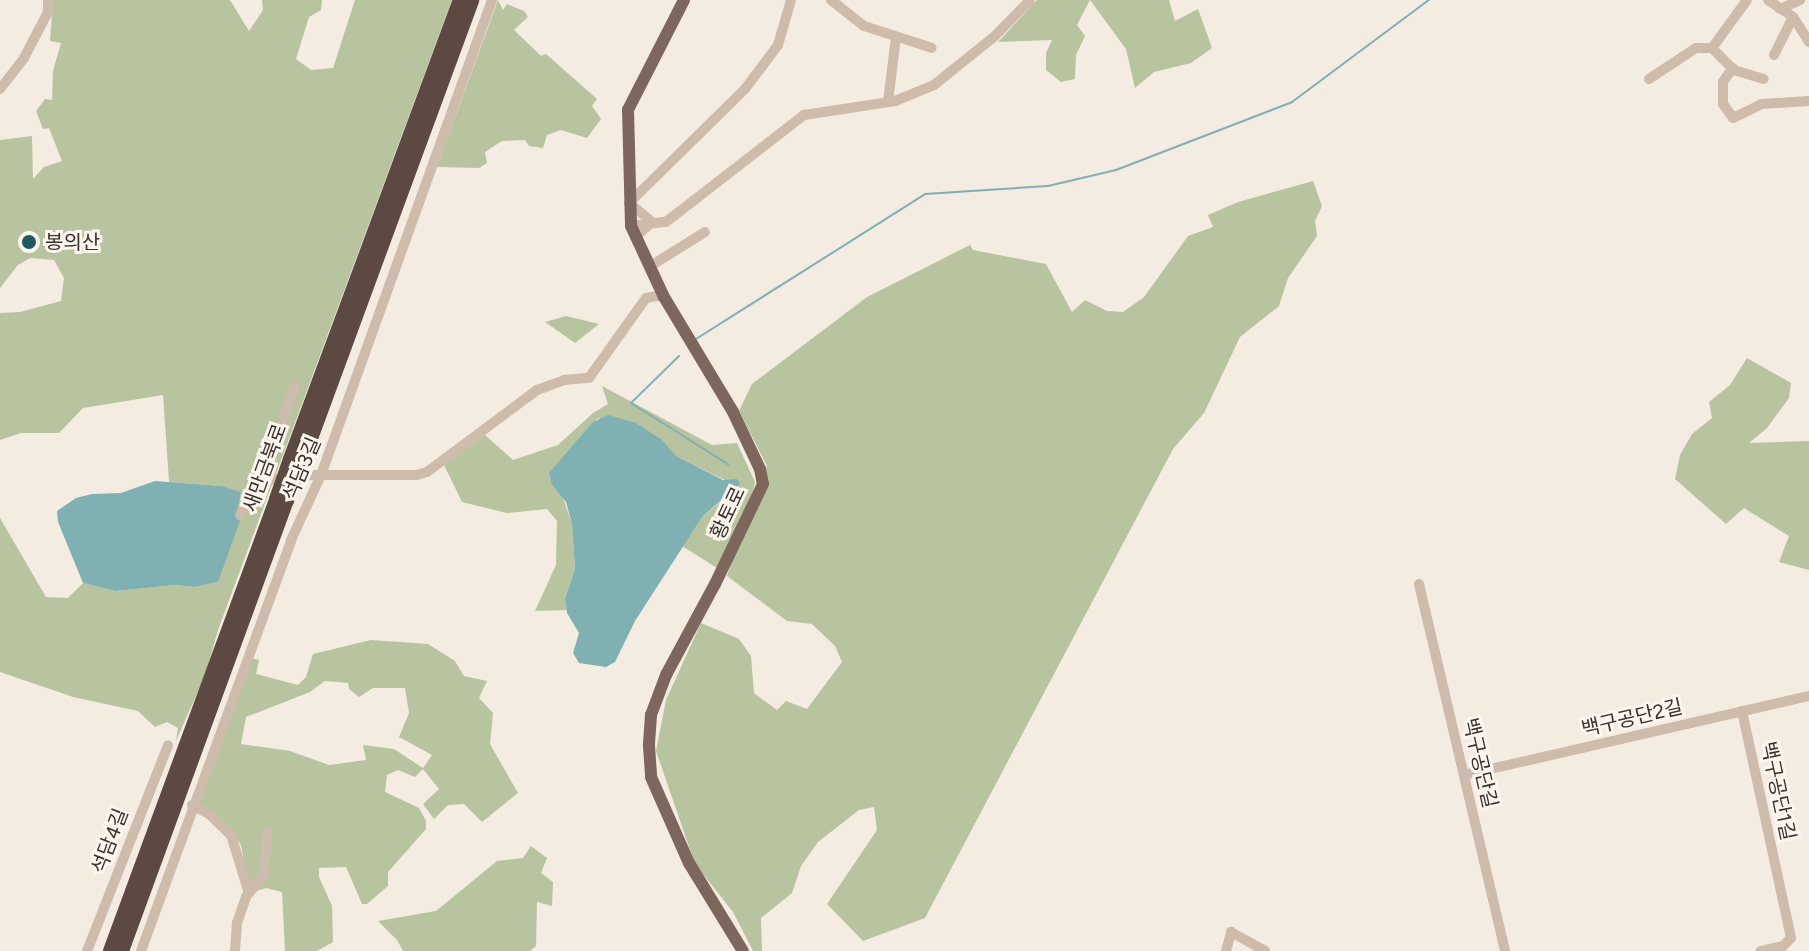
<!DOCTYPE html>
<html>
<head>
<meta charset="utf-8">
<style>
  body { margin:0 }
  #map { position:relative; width:1809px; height:951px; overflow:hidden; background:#f4ebe1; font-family:Figtree,"Noto Sans KR",sans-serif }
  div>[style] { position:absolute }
  .green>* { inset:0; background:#b8c4a0 }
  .water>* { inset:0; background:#7fb0b2 }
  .stream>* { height:2px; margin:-1px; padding:0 1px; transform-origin:1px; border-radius:1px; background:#7fb0b2 }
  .minor>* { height:10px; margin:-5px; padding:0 5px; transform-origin:5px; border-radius:5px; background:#cdbbac }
  .major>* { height:12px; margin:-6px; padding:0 6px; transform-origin:6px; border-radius:6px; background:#7d675c }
  .highway>* { height:14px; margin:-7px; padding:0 7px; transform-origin:7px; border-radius:7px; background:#5c4a42 }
  .highway-bridge>* { height:14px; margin:-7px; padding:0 7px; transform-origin:7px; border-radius:7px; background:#5c4a42 }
  .dots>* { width:22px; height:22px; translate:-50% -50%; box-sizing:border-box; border:4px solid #fbf5ee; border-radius:50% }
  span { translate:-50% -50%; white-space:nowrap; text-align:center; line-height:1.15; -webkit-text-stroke:6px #fbf5ee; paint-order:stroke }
  .poi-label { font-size:20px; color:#3b302b }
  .left { translate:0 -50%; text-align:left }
  .street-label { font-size:20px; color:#3b302b }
</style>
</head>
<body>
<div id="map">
  <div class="green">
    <div style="clip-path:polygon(53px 0,230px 0,249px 31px,263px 10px,262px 0,322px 0,321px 10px,309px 17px,296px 59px,311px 70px,333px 68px,355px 0,452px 0,218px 630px,206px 673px,176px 741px,178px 728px,167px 722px,155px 727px,138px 711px,73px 697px,0 672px,0 518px,46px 597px,68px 598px,83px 583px,116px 591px,175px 585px,195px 587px,218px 582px,240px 492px,222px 486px,169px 482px,163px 395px,83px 408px,59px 433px,21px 433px,0 440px,0 313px,20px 312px,61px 301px,64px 278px,54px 260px,30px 258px,18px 265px,0 288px,0 140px,32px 136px,33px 179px,44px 167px,62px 161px,49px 128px,43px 129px,36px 111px,45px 99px,52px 100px,53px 71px,61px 43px,50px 41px)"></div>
    <div style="clip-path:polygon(498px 0,503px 10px,507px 4px,524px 11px,528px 17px,514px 30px,541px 56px,546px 54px,597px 99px,592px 106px,601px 119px,587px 138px,561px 130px,547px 135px,543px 148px,529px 146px,525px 140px,502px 141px,485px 152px,487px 163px,479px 168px,437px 167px)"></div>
    <div style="clip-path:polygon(1037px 0,1169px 0,1175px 21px,1198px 9px,1212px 48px,1191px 63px,1154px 72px,1135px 88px,1126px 49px,1090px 0,1077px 25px,1085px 36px,1076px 55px,1075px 79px,1061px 82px,1046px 70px,1046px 53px,1052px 40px,998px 42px)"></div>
    <div style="clip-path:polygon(1313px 181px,1322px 206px,1315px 221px,1317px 236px,1288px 278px,1279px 306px,1240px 337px,1204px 413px,1173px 449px,925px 918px,863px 941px,827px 904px,877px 830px,874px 807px,859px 810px,818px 842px,801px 866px,792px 893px,761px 918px,762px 951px,753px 951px,733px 912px,695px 864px,656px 751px,666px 700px,701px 623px,739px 639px,751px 656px,754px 693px,777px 710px,786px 701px,807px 709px,842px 662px,835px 646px,812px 624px,787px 621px,727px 576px,767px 466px,739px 411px,752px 384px,867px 297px,970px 245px,973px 250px,1046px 264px,1072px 312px,1085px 300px,1107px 311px,1123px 312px,1144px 297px,1188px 236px,1213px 227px,1208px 215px,1238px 202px)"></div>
    <div style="clip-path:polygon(566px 316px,599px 324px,575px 343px,545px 322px)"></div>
    <div style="clip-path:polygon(1747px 358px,1791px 383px,1789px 398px,1767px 428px,1749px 443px,1809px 441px,1809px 570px,1779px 562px,1789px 536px,1744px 508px,1726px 524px,1675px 479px,1680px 455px,1692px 434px,1712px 418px,1709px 402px,1730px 385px)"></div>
    <div style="clip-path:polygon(602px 386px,712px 445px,737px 443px,755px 482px,751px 499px,717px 568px,682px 546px,702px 517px,739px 487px,598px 418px,558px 464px,552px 485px,563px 498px,572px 524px,575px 569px,565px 597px,567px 610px,535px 611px,556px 565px,557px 521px,547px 509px,507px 513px,462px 502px,444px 465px,485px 435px,513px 460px,558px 445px,593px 413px,608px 404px)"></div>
    <div style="clip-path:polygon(evenodd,371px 640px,428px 644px,455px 661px,464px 676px,487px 681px,479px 698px,493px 713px,490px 744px,518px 793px,482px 822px,464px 804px,448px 805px,434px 819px,423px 804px,439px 789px,423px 769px,415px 777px,398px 770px,387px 775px,385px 792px,419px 808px,426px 821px,426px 829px,388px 872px,388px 886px,367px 904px,362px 904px,346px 867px,319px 868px,319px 877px,332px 906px,333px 942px,317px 951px,285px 951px,282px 892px,266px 888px,250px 893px,241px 845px,228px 826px,198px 803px,251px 658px,259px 660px,256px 674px,298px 685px,306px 677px,313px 654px,371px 640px,325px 681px,348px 683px,349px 689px,359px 697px,373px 688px,405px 688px,409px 713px,399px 737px,432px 755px,423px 768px,394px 749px,363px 745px,366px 760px,329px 765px,290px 751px,241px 744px,246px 717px,310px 692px,325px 681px)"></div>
    <div style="clip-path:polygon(531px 846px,547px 858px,541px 873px,553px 882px,552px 906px,537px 902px,536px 946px,530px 951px,403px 951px,397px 940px,378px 921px,436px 911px,497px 861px,523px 858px)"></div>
  </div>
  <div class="water">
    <div style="clip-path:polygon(608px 415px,636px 423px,662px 440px,676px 456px,723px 480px,737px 479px,740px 484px,702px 517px,635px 621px,615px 662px,606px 667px,579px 663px,573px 653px,579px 633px,567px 613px,565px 598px,575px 569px,572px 524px,566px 502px,552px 485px,549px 473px,593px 422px)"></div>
    <div style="clip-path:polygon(155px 481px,222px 486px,241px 492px,236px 515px,240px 521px,218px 582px,195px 587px,175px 585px,116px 591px,83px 583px,58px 522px,57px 511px,76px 498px,92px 494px,121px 493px)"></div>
  </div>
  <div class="stream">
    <div style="left:696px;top:339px;width:271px;rotate:-32.3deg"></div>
    <div style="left:925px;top:194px;width:123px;rotate:-3.7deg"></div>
    <div style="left:1048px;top:186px;width:70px;rotate:-13.2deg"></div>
    <div style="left:1116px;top:170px;width:189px;rotate:-21.1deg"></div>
    <div style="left:1292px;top:102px;width:171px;rotate:-36.7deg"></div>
    <div style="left:679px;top:356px;width:67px;rotate:135.6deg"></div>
    <div style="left:631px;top:403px;width:115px;rotate:32.2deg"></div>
  </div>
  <div class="minor">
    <div style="left:831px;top:0;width:42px;rotate:38.2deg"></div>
    <div style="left:864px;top:26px;width:71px;rotate:17.9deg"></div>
    <div style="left:1768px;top:0;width:30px;rotate:34deg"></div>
    <div style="left:1793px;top:17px;width:30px;rotate:57deg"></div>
    <div style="left:1780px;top:9px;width:22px;rotate:-24deg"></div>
    <div style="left:1712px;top:48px;width:31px;rotate:45deg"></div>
    <div style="left:1734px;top:70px;width:31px;rotate:17deg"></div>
    <div style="left:1774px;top:55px;width:42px;rotate:-63.4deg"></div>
    <div style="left:1733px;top:68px;width:17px;rotate:126deg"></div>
    <div style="left:1723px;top:82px;width:22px;rotate:90deg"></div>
    <div style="left:1723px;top:104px;width:17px;rotate:54deg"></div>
    <div style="left:1733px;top:118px;width:32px;rotate:-26deg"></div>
    <div style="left:1762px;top:104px;width:47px;rotate:-3.7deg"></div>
    <div style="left:1649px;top:79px;width:56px;rotate:-33.4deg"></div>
    <div style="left:1696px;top:48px;width:16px"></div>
    <div style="left:1712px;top:48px;width:59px;rotate:-53.9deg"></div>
    <div style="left:0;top:89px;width:39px;rotate:-52deg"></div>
    <div style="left:24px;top:58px;width:52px;rotate:-62.4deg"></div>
    <div style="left:48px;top:12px;width:12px;rotate:-90deg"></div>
    <div style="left:888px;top:102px;width:65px;rotate:-83deg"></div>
    <div style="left:631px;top:226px;width:35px;rotate:-7deg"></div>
    <div style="left:666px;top:222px;width:175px;rotate:-37.8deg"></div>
    <div style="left:804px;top:115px;width:92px;rotate:-8.7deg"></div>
    <div style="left:895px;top:101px;width:42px;rotate:-22.3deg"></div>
    <div style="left:934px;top:85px;width:78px;rotate:-38.8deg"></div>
    <div style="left:995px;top:36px;width:50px;rotate:-45.8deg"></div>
    <div style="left:635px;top:237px;width:23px;rotate:-41deg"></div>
    <div style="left:652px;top:222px;width:30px;rotate:-140deg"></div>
    <div style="left:629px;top:203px;width:163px;rotate:-44.5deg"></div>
    <div style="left:745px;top:89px;width:55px;rotate:-53.1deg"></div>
    <div style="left:778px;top:45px;width:47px;rotate:-73.9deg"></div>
    <div style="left:649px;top:267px;width:66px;rotate:-32deg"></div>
    <div style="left:295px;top:386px;width:101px;rotate:109.7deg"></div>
    <div style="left:261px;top:481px;width:51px;rotate:-6.7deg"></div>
    <div style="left:312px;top:475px;width:105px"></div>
    <div style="left:417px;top:475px;width:10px;rotate:-17deg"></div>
    <div style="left:427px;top:472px;width:137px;rotate:-36.7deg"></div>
    <div style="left:537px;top:390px;width:29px;rotate:-20deg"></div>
    <div style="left:564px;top:380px;width:25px;rotate:-5deg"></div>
    <div style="left:589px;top:378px;width:98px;rotate:-54.5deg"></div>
    <div style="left:646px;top:298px;width:17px;rotate:-10deg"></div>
    <div style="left:240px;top:515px;width:40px;rotate:-58deg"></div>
    <div style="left:1419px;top:584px;width:377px;rotate:76.8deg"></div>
    <div style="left:1742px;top:711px;width:232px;rotate:77.8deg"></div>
    <div style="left:1791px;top:938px;width:11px;rotate:135deg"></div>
    <div style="left:1783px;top:946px;width:23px;rotate:167deg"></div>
    <div style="left:1464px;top:775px;width:354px;rotate:-12.9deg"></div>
    <div style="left:192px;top:805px;width:19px;rotate:28deg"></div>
    <div style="left:209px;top:814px;width:30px;rotate:44deg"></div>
    <div style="left:231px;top:835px;width:58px;rotate:72.8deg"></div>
    <div style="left:87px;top:951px;width:221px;rotate:-68.5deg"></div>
    <div style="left:141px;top:951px;width:438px;rotate:-69.9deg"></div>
    <div style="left:291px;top:540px;width:72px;rotate:-65.2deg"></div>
    <div style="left:321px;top:475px;width:505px;rotate:-70.2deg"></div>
    <div style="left:235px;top:951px;width:28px;rotate:-86deg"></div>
    <div style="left:237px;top:923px;width:28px;rotate:-71deg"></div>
    <div style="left:246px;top:897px;width:29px;rotate:-52deg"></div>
    <div style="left:264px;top:874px;width:41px;rotate:-85.8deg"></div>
    <div style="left:1226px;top:951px;width:20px;rotate:-75deg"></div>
    <div style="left:1231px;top:932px;width:39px;rotate:29deg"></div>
  </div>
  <div class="major">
    <div style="left:684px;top:0;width:123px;rotate:117deg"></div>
    <div style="left:628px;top:110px;width:116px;rotate:88.5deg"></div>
    <div style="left:631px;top:226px;width:78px;rotate:65.1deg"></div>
    <div style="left:664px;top:297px;width:134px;rotate:59deg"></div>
    <div style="left:733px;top:412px;width:63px;rotate:64.7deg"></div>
    <div style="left:760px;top:469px;width:15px;rotate:79deg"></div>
    <div style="left:763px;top:484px;width:111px;rotate:115.6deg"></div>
    <div style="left:715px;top:584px;width:103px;rotate:118.3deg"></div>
    <div style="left:666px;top:675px;width:43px;rotate:110.6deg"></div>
    <div style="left:651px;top:715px;width:31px;rotate:94deg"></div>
    <div style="left:649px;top:746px;width:31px;rotate:86deg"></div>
    <div style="left:651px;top:777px;width:94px;rotate:66.2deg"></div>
    <div style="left:689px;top:863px;width:103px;rotate:58.5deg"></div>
  </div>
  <div class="highway">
    <div style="left:290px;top:459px;width:489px;rotate:-69.7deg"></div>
    <div style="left:302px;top:463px;width:493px;rotate:-69.8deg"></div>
    <div style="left:110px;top:951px;width:482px;rotate:-69.8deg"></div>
    <div style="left:122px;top:951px;width:479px;rotate:-69.9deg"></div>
  </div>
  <div class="highway-bridge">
    <div style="left:276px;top:499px;width:42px;rotate:-70.7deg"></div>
    <div style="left:287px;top:501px;width:41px;rotate:-68.5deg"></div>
  </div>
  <div class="dots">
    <div style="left:29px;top:242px;background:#1f5a5e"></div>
  </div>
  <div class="poi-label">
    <span class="left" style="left:45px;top:242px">봉의산</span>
  </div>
  <div class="street-label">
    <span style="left:265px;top:468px;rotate:-70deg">새만금북로</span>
    <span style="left:302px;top:469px;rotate:-67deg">석담3길</span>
    <span style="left:728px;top:513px;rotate:-65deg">황토로</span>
    <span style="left:1632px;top:718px;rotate:-13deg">백구공단2길</span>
    <span style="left:1480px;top:763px;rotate:77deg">백구공단길</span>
    <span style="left:1778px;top:791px;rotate:78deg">백구공단1길</span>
    <span style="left:110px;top:841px;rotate:-69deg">석담4길</span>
  </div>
</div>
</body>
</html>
